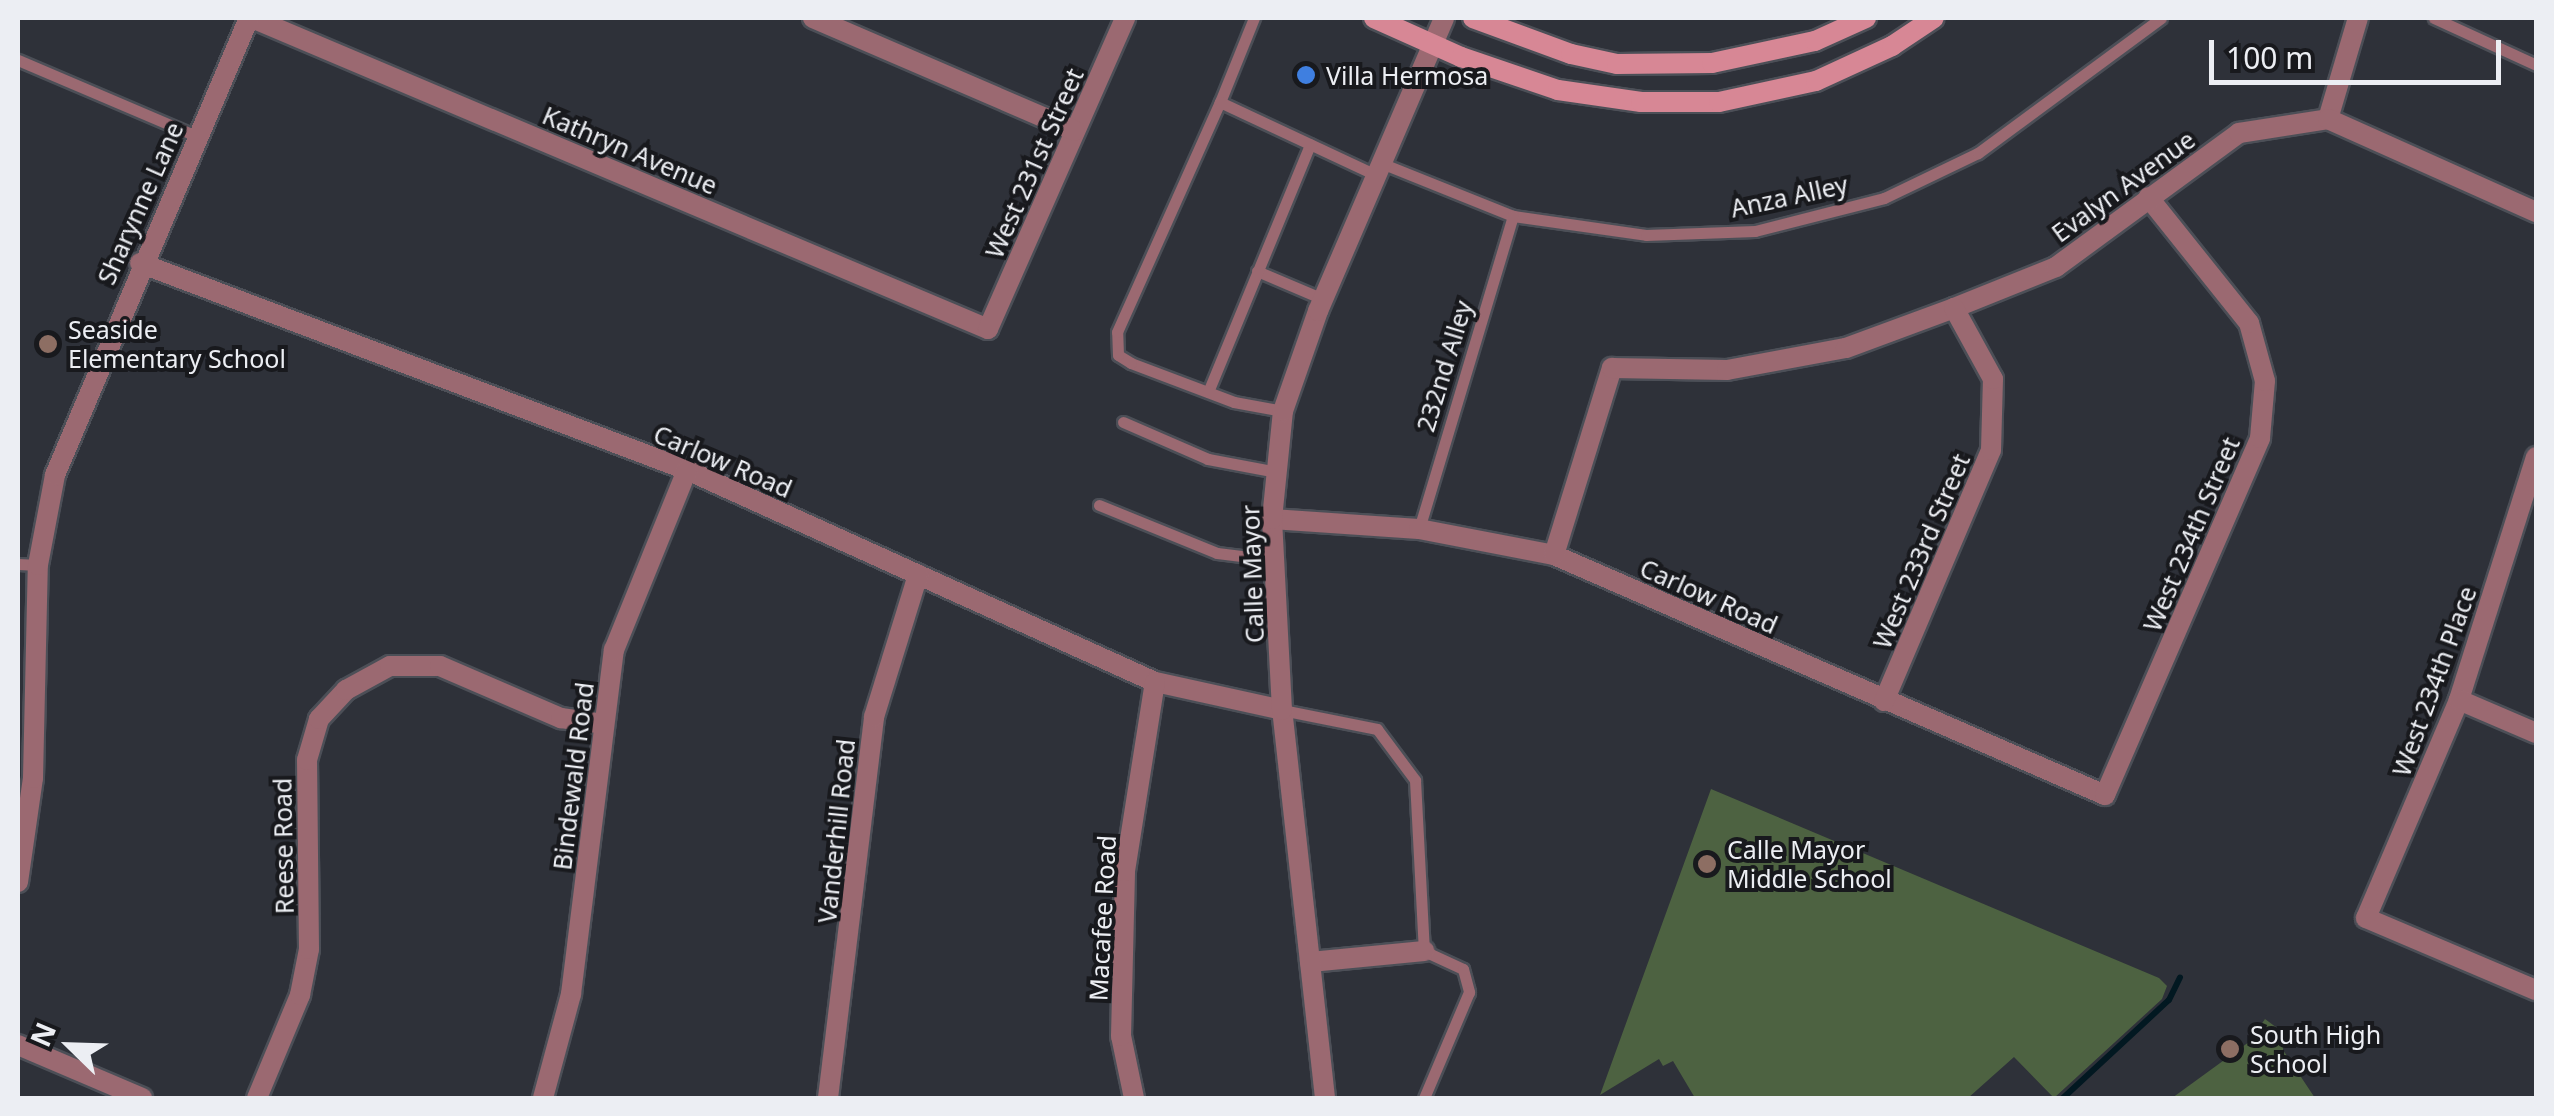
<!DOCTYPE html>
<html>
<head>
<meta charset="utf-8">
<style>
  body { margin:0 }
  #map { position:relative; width:2554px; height:1116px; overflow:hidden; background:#2e3139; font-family:"Noto Sans",sans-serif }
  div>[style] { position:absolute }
  .green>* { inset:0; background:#4d6241 }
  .stream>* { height:6px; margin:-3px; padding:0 3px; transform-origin:3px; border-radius:3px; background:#021821 }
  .roads { filter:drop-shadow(2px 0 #4c4f57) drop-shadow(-2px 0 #4c4f57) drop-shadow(0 2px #4c4f57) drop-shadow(0 -2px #4c4f57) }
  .service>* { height:11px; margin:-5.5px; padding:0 5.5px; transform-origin:5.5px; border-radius:5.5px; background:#9b6971 }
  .minor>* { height:20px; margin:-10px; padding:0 10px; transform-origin:10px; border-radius:10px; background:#9b6971 }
  .tertiary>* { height:20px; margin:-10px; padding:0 10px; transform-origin:10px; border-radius:10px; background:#9b6971 }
  .secondary>* { height:20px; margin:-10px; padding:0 10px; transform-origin:10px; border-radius:10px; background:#d78795 }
  .dots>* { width:28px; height:28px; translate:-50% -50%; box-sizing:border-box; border:5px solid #18191d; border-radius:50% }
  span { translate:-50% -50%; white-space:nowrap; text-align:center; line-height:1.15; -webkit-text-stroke:8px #18191d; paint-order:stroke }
  .poi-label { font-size:25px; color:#eceef3 }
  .left { translate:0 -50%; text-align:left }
  .street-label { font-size:25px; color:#eceef3 }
  .frame { position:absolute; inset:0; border:20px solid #eceef3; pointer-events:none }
  .north { position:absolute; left:20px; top:996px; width:100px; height:100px; -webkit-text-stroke:8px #18191d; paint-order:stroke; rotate:293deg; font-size:28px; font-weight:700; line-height:40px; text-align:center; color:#eceef3 }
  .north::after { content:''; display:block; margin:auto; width:35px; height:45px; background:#eceef3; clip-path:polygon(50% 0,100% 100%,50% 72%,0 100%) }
  .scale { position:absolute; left:2209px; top:40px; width:292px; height:45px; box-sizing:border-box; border:5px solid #eceef3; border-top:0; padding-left:12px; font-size:30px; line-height:35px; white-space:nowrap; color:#eceef3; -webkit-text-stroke:8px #18191d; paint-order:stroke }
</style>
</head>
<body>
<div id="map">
  <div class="green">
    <div style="clip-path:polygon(1711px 789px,2159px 978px,2167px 986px,2162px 999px,2054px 1098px,2014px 1057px,1968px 1098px,1695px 1098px,1673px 1061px,1663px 1066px,1659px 1059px,1600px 1095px)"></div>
    <div style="clip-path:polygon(2265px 1019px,2284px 1033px,2283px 1050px,2315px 1098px,2172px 1098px,2249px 1042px)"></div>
  </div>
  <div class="stream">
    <div style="left:2063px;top:1098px;width:144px;rotate:-42.8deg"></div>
    <div style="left:2169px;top:1000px;width:25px;rotate:-64deg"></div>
  </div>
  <div class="roads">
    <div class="service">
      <div style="left:2434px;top:18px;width:112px;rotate:24.7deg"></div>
      <div style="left:18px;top:60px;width:194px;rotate:23.1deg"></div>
      <div style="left:1220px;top:102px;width:91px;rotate:-68deg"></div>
      <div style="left:1381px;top:163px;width:142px;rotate:21.9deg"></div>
      <div style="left:1513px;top:216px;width:134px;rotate:8.1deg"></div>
      <div style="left:1646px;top:235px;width:109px;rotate:-2.1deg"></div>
      <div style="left:1755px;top:231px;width:133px;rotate:-14.3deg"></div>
      <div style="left:1884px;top:198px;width:104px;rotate:-25.6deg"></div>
      <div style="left:1978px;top:153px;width:227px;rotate:-36.4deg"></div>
      <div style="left:1257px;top:271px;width:72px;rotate:23deg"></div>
      <div style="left:1208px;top:392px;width:268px;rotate:-67.6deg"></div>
      <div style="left:1283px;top:411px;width:50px;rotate:-169.6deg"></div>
      <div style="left:1234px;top:402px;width:110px;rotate:-159.3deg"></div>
      <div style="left:1131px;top:363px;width:15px;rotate:-148deg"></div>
      <div style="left:1118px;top:355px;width:23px;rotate:-92deg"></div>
      <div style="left:1117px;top:332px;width:252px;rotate:-65.9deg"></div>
      <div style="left:1220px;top:102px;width:172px;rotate:25.1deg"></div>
      <div style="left:1123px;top:422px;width:93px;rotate:23.5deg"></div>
      <div style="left:1208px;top:459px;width:70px;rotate:10.7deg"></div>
      <div style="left:1099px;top:505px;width:127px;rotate:22.1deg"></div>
      <div style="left:1217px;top:553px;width:57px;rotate:7deg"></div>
      <div style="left:1419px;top:529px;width:327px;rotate:-73.3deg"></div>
      <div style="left:18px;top:564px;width:20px;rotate:3deg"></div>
      <div style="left:1282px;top:710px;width:97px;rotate:11.3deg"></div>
      <div style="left:1377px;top:729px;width:64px;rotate:53.3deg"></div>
      <div style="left:1415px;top:780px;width:171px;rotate:87deg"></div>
      <div style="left:1424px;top:951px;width:43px;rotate:24.8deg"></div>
      <div style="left:1463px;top:969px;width:24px;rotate:75deg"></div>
      <div style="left:1469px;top:992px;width:115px;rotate:113deg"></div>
    </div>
    <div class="minor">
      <div style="left:252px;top:18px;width:799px;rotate:22.91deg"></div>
      <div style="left:988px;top:329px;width:340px;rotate:-66.2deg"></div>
      <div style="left:813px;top:18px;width:285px;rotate:23.3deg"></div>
      <div style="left:2328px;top:119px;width:105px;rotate:-73.5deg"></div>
      <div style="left:140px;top:263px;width:585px;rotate:20.73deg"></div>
      <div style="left:687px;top:470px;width:514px;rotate:24.37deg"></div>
      <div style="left:1155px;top:682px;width:130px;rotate:12.4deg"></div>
      <div style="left:2536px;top:457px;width:255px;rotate:107.6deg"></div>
      <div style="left:2459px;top:700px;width:237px;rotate:113.1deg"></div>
      <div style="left:2366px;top:918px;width:185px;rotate:23deg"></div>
      <div style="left:1272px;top:519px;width:147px;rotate:3.9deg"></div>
      <div style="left:1419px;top:529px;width:137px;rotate:10.9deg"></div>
      <div style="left:1554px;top:555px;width:601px;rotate:23.54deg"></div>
      <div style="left:2105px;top:795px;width:389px;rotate:-66.5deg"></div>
      <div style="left:2260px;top:438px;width:57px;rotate:-85deg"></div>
      <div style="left:2265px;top:381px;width:60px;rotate:-105.4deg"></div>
      <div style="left:2249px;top:323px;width:161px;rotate:-128.7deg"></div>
      <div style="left:1554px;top:555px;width:196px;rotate:-72.8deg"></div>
      <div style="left:1612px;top:368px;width:115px;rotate:1deg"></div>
      <div style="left:1727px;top:370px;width:121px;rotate:-10.5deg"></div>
      <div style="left:1846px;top:348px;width:115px;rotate:-20.3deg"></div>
      <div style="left:1954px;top:308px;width:110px;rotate:-21.9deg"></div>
      <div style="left:2056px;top:267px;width:227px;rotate:-36.2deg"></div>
      <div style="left:2239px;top:133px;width:90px;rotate:-8.9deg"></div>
      <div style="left:2328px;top:119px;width:228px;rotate:24.1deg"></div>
      <div style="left:2459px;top:700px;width:84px;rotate:23.2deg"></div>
      <div style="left:1884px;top:701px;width:273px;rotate:-66.9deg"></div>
      <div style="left:1991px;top:450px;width:71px;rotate:-88.4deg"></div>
      <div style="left:1993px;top:379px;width:81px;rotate:-118.8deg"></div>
      <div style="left:18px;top:882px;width:105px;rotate:-81.8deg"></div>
      <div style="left:33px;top:778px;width:213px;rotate:-88.7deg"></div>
      <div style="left:38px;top:565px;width:92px;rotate:-79.3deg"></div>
      <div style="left:55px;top:475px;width:496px;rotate:-67deg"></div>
      <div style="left:1310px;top:962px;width:115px;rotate:-5.5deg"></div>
      <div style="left:18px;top:1045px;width:135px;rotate:23.1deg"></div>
      <div style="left:257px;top:1098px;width:112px;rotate:-67.3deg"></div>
      <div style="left:300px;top:995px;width:47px;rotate:-78.9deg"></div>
      <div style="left:309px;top:949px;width:189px;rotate:-90.6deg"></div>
      <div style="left:307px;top:760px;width:43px;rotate:-73.7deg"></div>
      <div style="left:319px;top:719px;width:40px;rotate:-47deg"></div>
      <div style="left:346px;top:690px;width:50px;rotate:-28.6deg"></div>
      <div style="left:390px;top:666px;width:50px"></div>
      <div style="left:440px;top:666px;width:132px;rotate:23.3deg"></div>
      <div style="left:561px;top:718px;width:43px;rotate:7.9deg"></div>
      <div style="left:543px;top:1098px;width:108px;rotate:-74.9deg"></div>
      <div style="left:571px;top:994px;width:347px;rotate:-82.9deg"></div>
      <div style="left:614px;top:650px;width:194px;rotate:-67.9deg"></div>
      <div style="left:828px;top:1098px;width:384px;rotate:-83.1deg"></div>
      <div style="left:874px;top:717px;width:149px;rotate:-72.8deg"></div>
      <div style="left:1134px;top:1098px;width:63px;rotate:-101.8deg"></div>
      <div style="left:1121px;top:1036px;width:165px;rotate:-88.6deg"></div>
      <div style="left:1125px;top:871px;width:191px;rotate:-81deg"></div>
    </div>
    <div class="tertiary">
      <div style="left:1325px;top:1098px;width:390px;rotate:-96.3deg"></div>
      <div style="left:1282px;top:710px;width:191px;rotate:-93deg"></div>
      <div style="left:1272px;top:519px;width:109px;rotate:-84.2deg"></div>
      <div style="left:1283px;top:411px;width:106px;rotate:-70.7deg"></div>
      <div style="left:1318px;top:311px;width:319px;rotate:-66.7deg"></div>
    </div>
    <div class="secondary">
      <div style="left:1374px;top:18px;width:95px;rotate:24.1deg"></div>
      <div style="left:1461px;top:57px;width:102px;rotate:18.8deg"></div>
      <div style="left:1558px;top:90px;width:84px;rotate:8.2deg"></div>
      <div style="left:1641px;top:102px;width:78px"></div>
      <div style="left:1719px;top:102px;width:99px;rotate:-12.2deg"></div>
      <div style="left:1816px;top:81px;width:84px;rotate:-24.7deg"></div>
      <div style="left:1892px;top:46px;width:50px;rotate:-33.7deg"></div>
      <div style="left:1473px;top:18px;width:104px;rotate:20.2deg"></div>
      <div style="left:1571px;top:54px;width:47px;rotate:12.3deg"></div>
      <div style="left:1617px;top:64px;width:95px;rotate:-0.6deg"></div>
      <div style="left:1712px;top:63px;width:105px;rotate:-12.1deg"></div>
      <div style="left:1815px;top:41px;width:56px;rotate:-24.3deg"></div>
    </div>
  </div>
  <div class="dots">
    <div style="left:1306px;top:75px;background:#3f7fe0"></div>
    <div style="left:48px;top:344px;background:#8d6e63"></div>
    <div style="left:1707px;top:864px;background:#8d6e63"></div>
    <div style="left:2230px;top:1049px;background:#8d6e63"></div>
  </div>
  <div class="poi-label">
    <span class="left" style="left:1326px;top:75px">Villa Hermosa</span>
    <span class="left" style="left:68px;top:344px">Seaside<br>Elementary School</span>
    <span class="left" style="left:1727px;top:864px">Calle Mayor<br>Middle School</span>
    <span class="left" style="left:2250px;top:1049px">South High<br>School</span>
  </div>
  <div class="street-label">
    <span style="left:630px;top:150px;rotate:23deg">Kathryn Avenue</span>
    <span style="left:1034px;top:163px;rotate:-66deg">West 231st Street</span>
    <span style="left:2123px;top:186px;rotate:-36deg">Evalyn Avenue</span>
    <span style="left:1789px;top:196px;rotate:-12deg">Anza Alley</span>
    <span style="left:140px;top:203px;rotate:-66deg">Sharynne Lane</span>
    <span style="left:1444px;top:366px;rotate:-73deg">232nd Alley</span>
    <span style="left:723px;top:461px;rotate:23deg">Carlow Road</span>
    <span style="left:2191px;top:534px;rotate:-67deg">West 234th Street</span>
    <span style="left:1921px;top:551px;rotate:-67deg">West 233rd Street</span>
    <span style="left:1252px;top:574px;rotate:-92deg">Calle Mayor</span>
    <span style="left:1709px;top:596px;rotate:24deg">Carlow Road</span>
    <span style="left:2434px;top:681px;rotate:-70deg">West 234th Place</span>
    <span style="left:573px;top:776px;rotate:-83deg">Bindewald Road</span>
    <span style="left:836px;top:831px;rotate:-84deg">Vanderhill Road</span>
    <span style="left:283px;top:846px;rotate:-91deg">Reese Road</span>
    <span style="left:1102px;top:918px;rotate:-87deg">Macafee Road</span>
  </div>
  <div class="frame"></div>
  <div class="north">N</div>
  <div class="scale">100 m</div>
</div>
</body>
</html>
